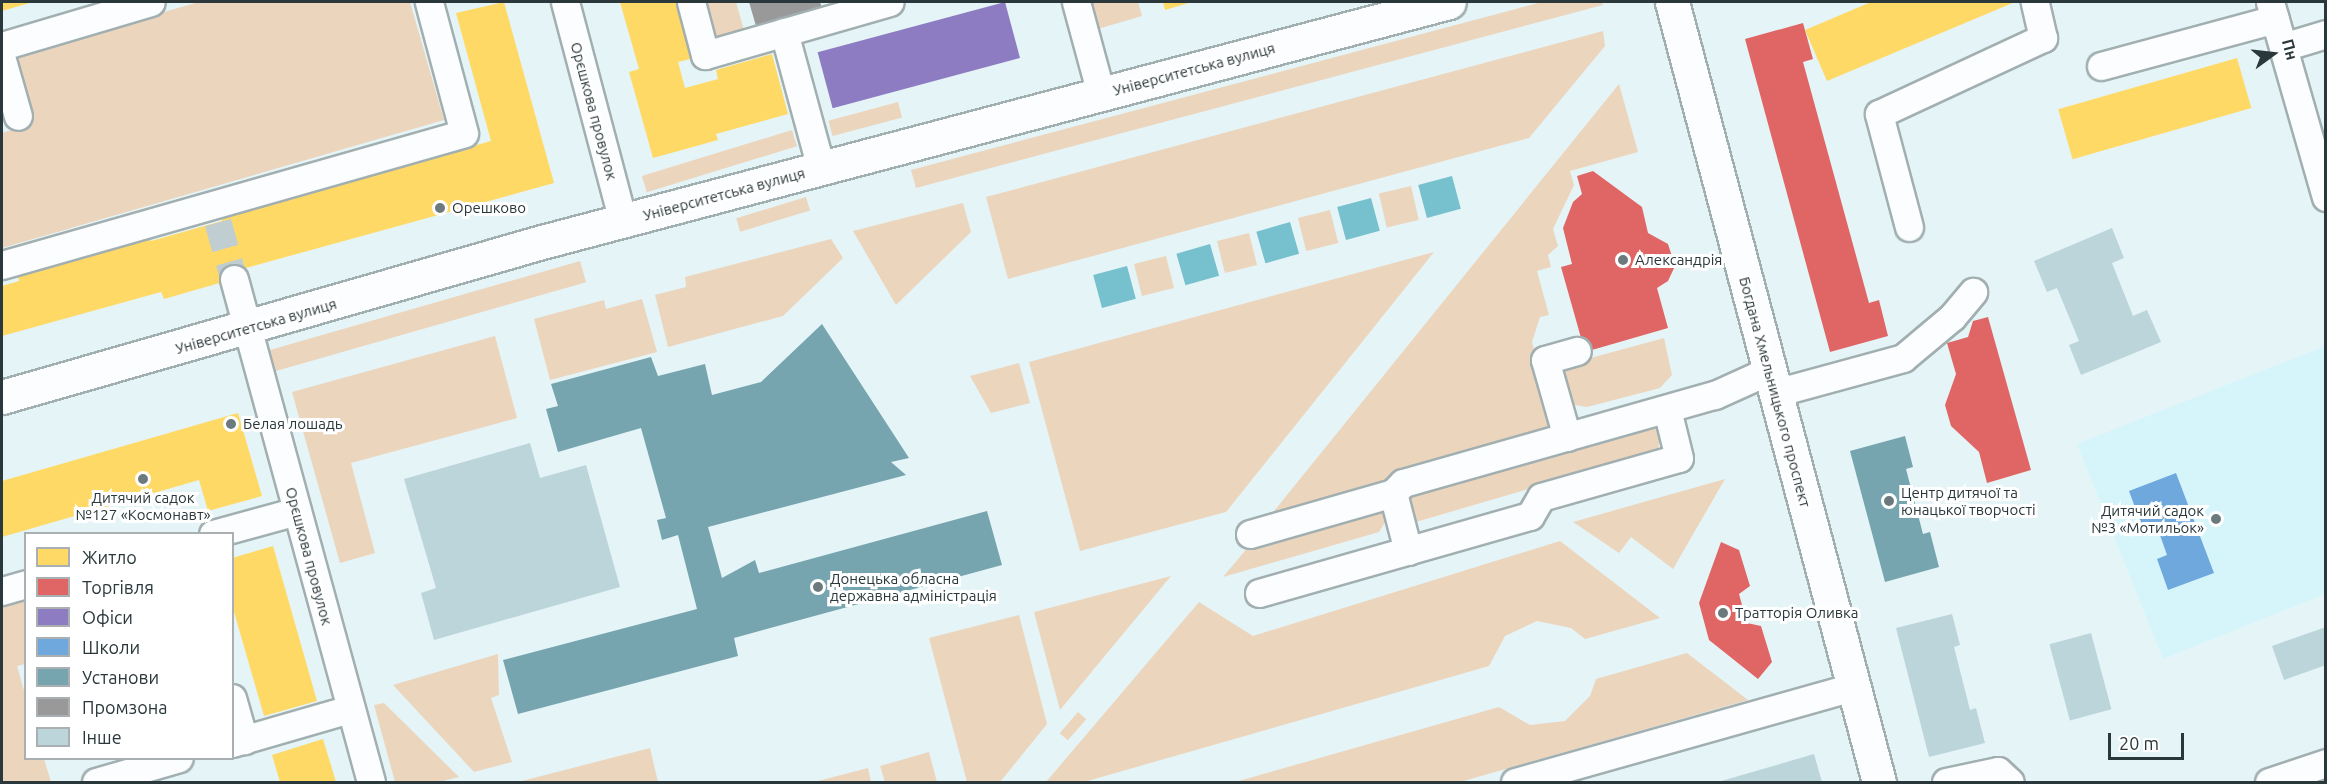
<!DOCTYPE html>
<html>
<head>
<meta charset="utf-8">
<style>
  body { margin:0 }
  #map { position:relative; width:2327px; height:784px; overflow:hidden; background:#e5f4f7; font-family:Ubuntu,sans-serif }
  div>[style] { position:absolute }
  .built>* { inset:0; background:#d6f5fb }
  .green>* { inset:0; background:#ecd5bd; transform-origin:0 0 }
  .water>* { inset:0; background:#77c0ce; transform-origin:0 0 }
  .homes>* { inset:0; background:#ffd966; transform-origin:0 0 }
  .shops>* { inset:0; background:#e06666 }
  .offices>* { inset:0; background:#8e7cc3; transform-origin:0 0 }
  .schools>* { inset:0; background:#6fa8dc }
  .public>* { inset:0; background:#76a5af }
  .industry>* { inset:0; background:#999 }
  .building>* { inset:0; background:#bcd5da; transform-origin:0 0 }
  .minor-tunnel>* { height:27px; margin-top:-13.5px; transform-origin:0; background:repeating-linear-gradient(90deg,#c0ced1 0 27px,transparent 0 41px) }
  .roads { filter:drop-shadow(2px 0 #a2afb1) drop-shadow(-2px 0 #a2afb1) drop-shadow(0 2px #a2afb1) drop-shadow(0 -2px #a2afb1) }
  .minor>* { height:27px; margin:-13.5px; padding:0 13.5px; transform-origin:13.5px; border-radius:13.5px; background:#fbfdfe }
  .major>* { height:33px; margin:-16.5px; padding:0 16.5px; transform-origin:16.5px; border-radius:16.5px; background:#fbfdfe }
  .dots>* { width:16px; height:16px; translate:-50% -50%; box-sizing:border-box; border:3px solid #fff; border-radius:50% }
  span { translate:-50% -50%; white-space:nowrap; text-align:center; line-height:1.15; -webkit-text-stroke:6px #fff; paint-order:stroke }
  .street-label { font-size:15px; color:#2b383b }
  .poi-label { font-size:15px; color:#2b383b }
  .left { translate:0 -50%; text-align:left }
  .right { translate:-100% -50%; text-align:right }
  .frame { position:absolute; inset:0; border:3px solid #2b383b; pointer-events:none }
  .legend { position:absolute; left:24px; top:532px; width:210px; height:228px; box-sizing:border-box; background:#fff; border:2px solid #aaafb1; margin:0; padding:8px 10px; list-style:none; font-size:18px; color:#2b383b }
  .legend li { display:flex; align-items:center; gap:12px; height:30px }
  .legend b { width:30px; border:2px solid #aaafb1 }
  .north { position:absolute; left:2243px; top:24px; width:60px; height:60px; -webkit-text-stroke:4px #fff; paint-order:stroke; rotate:75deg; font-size:16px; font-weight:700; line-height:24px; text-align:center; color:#2b383b }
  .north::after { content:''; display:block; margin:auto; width:21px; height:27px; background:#2b383b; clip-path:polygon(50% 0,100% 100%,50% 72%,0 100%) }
  .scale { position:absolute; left:2108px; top:733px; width:76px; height:27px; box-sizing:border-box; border:3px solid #2b383b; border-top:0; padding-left:8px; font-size:18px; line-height:21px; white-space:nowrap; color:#2b383b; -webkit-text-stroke:4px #fff; paint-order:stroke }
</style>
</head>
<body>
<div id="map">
  <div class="built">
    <div style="clip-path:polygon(2325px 346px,2325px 594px,2163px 659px,2077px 444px)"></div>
  </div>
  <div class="green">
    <div style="clip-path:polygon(199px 2px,410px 2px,444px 120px,2px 248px,2px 133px,24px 126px,5px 57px)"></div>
    <div style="clip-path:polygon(707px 2px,736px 2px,745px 34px,718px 42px)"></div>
    <div style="clip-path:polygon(1087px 2px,1138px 2px,1142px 16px,1094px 30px)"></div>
    <div style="clip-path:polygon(1542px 2px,1602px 2px,1603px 5px,916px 188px,911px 170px)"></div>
    <div style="clip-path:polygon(1603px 31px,1605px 46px,1529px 138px,1008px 279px,986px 197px)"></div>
    <div style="clip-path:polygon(1619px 84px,1638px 152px,1570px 171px,1574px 185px,1553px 229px,1558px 246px,1548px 255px,1551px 267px,1537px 271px,1549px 315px,1540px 317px,1532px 342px,1556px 430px,1262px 526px)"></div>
    <div style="left:898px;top:102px;width:16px;height:72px;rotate:75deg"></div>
    <div style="left:792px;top:130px;width:17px;height:157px;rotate:73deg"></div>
    <div style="left:1411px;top:186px;width:35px;height:33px;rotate:77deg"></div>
    <div style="left:806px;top:197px;width:14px;height:73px;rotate:73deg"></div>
    <div style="clip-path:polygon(963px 203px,971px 232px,896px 305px,853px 231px)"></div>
    <div style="left:1330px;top:210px;width:34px;height:33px;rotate:76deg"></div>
    <div style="left:1249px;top:233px;width:33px;height:33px;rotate:76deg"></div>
    <div style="clip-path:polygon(831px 239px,843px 258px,783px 316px,668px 347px,655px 295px,686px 287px,685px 277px)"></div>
    <div style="clip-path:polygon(1434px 252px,1226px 512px,1080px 551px,1029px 362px)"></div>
    <div style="left:1166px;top:256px;width:33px;height:33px;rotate:76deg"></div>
    <div style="left:580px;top:261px;width:22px;height:328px;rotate:74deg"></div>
    <div style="clip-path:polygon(642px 299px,657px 352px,550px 380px,534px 319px,604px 300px,606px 309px)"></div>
    <div style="clip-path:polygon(495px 336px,517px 418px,351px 463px,375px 553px,340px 563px,292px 392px)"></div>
    <div style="clip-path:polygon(1664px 338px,1672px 375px,1660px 388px,1587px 407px,1575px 405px,1567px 397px,1553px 363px,1576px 362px)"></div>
    <div style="clip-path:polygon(1019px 363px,1030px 403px,991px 413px,970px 376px)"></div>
    <div style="clip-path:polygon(1648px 421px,1660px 434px,1658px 451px,1416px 522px,1408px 508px,1408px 494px)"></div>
    <div style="clip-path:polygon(1725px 479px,1673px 569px,1631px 537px,1619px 553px,1573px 522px)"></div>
    <div style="clip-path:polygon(1384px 508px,1387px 519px,1379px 532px,1223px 577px,1255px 539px)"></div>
    <div style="clip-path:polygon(1560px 541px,1660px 618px,1585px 639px,1571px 628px,1537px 621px,1505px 636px,1489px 666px,1084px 782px,1046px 782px,1199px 602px,1253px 636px)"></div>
    <div style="clip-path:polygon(1171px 576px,1060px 710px,1034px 612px)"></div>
    <div style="clip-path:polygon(25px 590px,25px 664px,17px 666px,25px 694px,26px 758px,44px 759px,51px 782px,2px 782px,2px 597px)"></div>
    <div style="clip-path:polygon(1019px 615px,1047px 724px,1000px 782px,967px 782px,929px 638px)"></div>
    <div style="clip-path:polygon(1687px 653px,1748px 700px,1460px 782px,1235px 782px,1499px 707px,1530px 725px,1565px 721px,1590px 696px,1596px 679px)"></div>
    <div style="clip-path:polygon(498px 654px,499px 695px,491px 698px,512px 762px,474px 772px,393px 685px)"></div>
    <div style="clip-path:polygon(384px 703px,459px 777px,439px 782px,395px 782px,374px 705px)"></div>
    <div style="left:1078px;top:712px;width:11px;height:28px;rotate:41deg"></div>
    <div style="clip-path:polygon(650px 748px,658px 782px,518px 782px)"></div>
    <div style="clip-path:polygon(929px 752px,937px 782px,885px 782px,880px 766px)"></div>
    <div style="clip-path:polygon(868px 768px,871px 782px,814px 782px)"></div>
  </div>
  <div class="water">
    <div style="left:1452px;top:176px;width:34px;height:35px;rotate:75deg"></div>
    <div style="left:1371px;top:198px;width:34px;height:35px;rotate:75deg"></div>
    <div style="left:1290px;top:222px;width:33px;height:35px;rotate:74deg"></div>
    <div style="left:1210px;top:244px;width:33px;height:35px;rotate:74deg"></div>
    <div style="left:1127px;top:266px;width:34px;height:35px;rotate:75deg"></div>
  </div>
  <div class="homes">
    <div style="clip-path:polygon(2px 2px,33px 2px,2px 11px)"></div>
    <div style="clip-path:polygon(504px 2px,554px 183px,235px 271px,237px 278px,164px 299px,161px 292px,2px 336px,2px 286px,19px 281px,17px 273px,150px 236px,151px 241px,222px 221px,221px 216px,491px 141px,456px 13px)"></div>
    <div style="clip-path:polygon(620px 2px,678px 2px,694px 58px,678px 62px,685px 88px,718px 79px,716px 70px,772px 54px,788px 114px,716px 134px,718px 140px,653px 158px,629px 72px,639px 69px)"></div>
    <div style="clip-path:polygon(1163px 2px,1192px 2px,1165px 10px)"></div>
    <div style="clip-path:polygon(1871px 2px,2015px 2px,1827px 81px,1805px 30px)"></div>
    <div style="left:2237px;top:58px;width:52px;height:186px;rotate:74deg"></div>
    <div style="clip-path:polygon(238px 413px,262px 496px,208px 511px,199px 480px,2px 537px,2px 481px)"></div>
    <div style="clip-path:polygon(273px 546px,317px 701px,264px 716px,232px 605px,232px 558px)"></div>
    <div style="clip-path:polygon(323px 739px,336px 782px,280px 782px,272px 755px)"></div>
  </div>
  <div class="shops">
    <div style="clip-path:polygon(1803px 23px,1813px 59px,1803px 62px,1869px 303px,1879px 300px,1888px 336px,1830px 352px,1745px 39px)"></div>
    <div style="clip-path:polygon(1593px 171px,1642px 207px,1648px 233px,1668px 244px,1675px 266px,1668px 281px,1657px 288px,1668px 328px,1585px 352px,1561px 267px,1572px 264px,1563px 228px,1573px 202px,1582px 194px,1577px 176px)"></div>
    <div style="clip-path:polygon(1988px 317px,2031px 470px,1987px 483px,1979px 452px,1951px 426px,1945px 405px,1956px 374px,1947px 343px,1968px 337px,1973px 321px)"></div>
    <div style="clip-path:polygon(1721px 542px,1739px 550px,1750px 586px,1739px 594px,1747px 623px,1761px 626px,1772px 662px,1758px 679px,1709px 640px,1699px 603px)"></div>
  </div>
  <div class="offices">
    <div style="left:1005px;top:2px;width:58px;height:194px;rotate:75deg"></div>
  </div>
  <div class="schools">
    <div style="clip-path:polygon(2176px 473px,2214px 573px,2168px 590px,2157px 559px,2167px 555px,2156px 524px,2143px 529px,2129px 491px)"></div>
  </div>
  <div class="public">
    <div style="clip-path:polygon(822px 324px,909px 458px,891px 462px,906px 475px,708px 527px,722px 578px,755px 560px,759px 573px,987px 511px,1002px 565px,734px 638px,738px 656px,518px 714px,503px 660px,697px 609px,678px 535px,662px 540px,657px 520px,666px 518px,641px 428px,558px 452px,546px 409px,558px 406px,551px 384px,651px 357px,658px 376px,705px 364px,712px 395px,761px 382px)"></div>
    <div style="clip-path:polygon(1905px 436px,1913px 467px,1906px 469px,1923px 534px,1930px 532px,1939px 567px,1885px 582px,1850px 451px)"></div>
  </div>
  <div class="industry">
    <div style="clip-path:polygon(749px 2px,820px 2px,822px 8px,756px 26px)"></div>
  </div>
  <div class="building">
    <div style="clip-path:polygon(2112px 228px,2124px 258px,2112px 263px,2133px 316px,2147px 310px,2161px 342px,2081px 375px,2069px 345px,2079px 341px,2057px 288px,2047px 292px,2034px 261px)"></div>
    <div style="clip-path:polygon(530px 443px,540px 478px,586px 465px,620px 587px,434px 640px,421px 593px,436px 588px,404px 479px)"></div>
    <div style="clip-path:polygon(1952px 614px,1960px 645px,1954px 647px,1970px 710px,1976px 708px,1985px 743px,1929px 757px,1896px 628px)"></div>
    <div style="clip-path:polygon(2326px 627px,2326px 665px,2284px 680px,2272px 646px)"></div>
    <div style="left:2091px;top:633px;width:79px;height:43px;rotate:75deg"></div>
    <div style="clip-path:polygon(1814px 754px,1822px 782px,1718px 782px)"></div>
  </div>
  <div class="minor-tunnel">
    <div style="left:218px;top:222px;width:59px;rotate:74.3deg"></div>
  </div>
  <div class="roads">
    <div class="minor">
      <div style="left:565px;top:2px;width:227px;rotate:75.2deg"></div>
      <div style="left:691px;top:2px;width:55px;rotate:75.2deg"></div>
      <div style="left:705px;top:55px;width:192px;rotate:-16deg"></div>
      <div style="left:1076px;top:2px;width:95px;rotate:74.8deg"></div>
      <div style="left:2270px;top:2px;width:203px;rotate:74deg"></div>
      <div style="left:784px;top:32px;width:141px;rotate:74.8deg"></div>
      <div style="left:2px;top:46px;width:155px;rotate:-16.5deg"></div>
      <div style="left:2283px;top:47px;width:45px;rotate:-16.8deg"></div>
      <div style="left:2px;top:60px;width:58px;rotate:74.1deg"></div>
      <div style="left:2101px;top:66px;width:180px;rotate:-15.1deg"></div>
      <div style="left:1909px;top:227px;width:117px;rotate:-104.9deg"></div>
      <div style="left:1879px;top:114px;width:181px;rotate:-24.9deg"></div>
      <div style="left:2043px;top:38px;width:37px;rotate:-103deg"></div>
      <div style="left:2px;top:265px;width:480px;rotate:-15.9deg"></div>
      <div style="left:464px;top:133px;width:136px;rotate:-105deg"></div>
      <div style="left:234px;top:279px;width:521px;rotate:74.76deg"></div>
      <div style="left:1775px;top:393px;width:133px;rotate:-15.3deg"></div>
      <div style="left:1903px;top:358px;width:64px;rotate:-39.9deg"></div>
      <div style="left:1952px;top:317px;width:33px;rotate:-50deg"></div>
      <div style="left:1567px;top:437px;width:80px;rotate:-105.9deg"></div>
      <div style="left:1545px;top:360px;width:33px;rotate:-16deg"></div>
      <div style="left:1393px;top:493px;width:60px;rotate:75.5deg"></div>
      <div style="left:213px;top:534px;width:87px;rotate:-15.3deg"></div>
      <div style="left:1250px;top:534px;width:149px;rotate:-16deg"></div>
      <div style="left:1393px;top:493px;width:14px;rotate:-45deg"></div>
      <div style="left:1403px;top:483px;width:324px;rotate:-15.8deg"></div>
      <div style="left:1715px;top:395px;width:60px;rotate:-24.4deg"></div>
      <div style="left:2px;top:591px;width:25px;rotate:-16deg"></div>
      <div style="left:1259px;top:593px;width:282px;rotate:-15.9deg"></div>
      <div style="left:1530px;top:516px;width:22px;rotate:-60deg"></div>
      <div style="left:1541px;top:497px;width:143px;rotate:-15.8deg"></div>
      <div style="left:1679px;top:458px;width:50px;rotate:-103.8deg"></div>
      <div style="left:232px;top:698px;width:44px;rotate:74.1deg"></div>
      <div style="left:232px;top:743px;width:123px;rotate:-16.1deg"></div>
      <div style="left:96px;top:782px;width:86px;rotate:-16.1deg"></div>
      <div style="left:1515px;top:782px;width:352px;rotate:-15.7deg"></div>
      <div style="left:1946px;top:782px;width:53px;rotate:-11.9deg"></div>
      <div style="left:1998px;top:771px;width:16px;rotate:43deg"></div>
      <div style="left:2269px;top:782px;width:60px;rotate:-18.4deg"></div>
    </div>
    <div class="major">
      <div style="left:1672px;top:2px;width:807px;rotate:75.14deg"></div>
      <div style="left:2px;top:397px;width:562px;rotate:-16.02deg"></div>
      <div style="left:542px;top:242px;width:938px;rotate:-14.82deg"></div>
    </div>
  </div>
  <div class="dots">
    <div style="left:440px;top:208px;background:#6c7a7d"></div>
    <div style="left:1623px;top:260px;background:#6c7a7d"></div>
    <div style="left:231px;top:424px;background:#6c7a7d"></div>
    <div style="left:143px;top:479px;background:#6c7a7d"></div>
    <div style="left:1889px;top:501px;background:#6c7a7d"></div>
    <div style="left:2216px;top:519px;background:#6c7a7d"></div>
    <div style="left:818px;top:587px;background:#6c7a7d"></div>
    <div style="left:1723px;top:613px;background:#6c7a7d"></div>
  </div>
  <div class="street-label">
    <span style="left:1194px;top:69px;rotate:-15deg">Університетська вулиця</span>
    <span style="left:594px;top:111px;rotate:75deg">Орєшкова провулок</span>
    <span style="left:724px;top:194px;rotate:-15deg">Університетська вулиця</span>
    <span style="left:256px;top:326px;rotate:-16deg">Університетська вулиця</span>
    <span style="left:1775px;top:392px;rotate:75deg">Богдана Хмельницького проспект</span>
    <span style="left:309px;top:556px;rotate:75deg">Орєшкова провулок</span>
  </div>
  <div class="poi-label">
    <span class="left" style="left:452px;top:208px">Орешково</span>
    <span class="left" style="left:1635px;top:260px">Александрія</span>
    <span class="left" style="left:243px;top:424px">Белая лошадь</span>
    <span class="left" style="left:1901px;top:501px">Центр дитячої та<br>юнацької творчості</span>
    <span style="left:143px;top:506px">Дитячий садок<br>№127 «Космонавт»</span>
    <span class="right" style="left:2204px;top:519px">Дитячий садок<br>№3 «Мотильок»</span>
    <span class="left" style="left:830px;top:587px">Донецька обласна<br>державна адміністрація</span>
    <span class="left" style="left:1735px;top:613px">Тратторія Оливка</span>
  </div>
  <div class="frame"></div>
  <ul class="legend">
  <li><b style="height:16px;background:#ffd966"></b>Житло</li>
  <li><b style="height:16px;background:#e06666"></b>Торгівля</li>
  <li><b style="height:16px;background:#8e7cc3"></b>Офіси</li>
  <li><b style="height:16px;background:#6fa8dc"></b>Школи</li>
  <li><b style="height:16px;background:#76a5af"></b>Установи</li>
  <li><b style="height:16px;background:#999"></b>Промзона</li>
  <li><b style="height:16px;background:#bcd5da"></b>Інше</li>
  </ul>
  <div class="north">Пн</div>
  <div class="scale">20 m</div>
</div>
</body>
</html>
